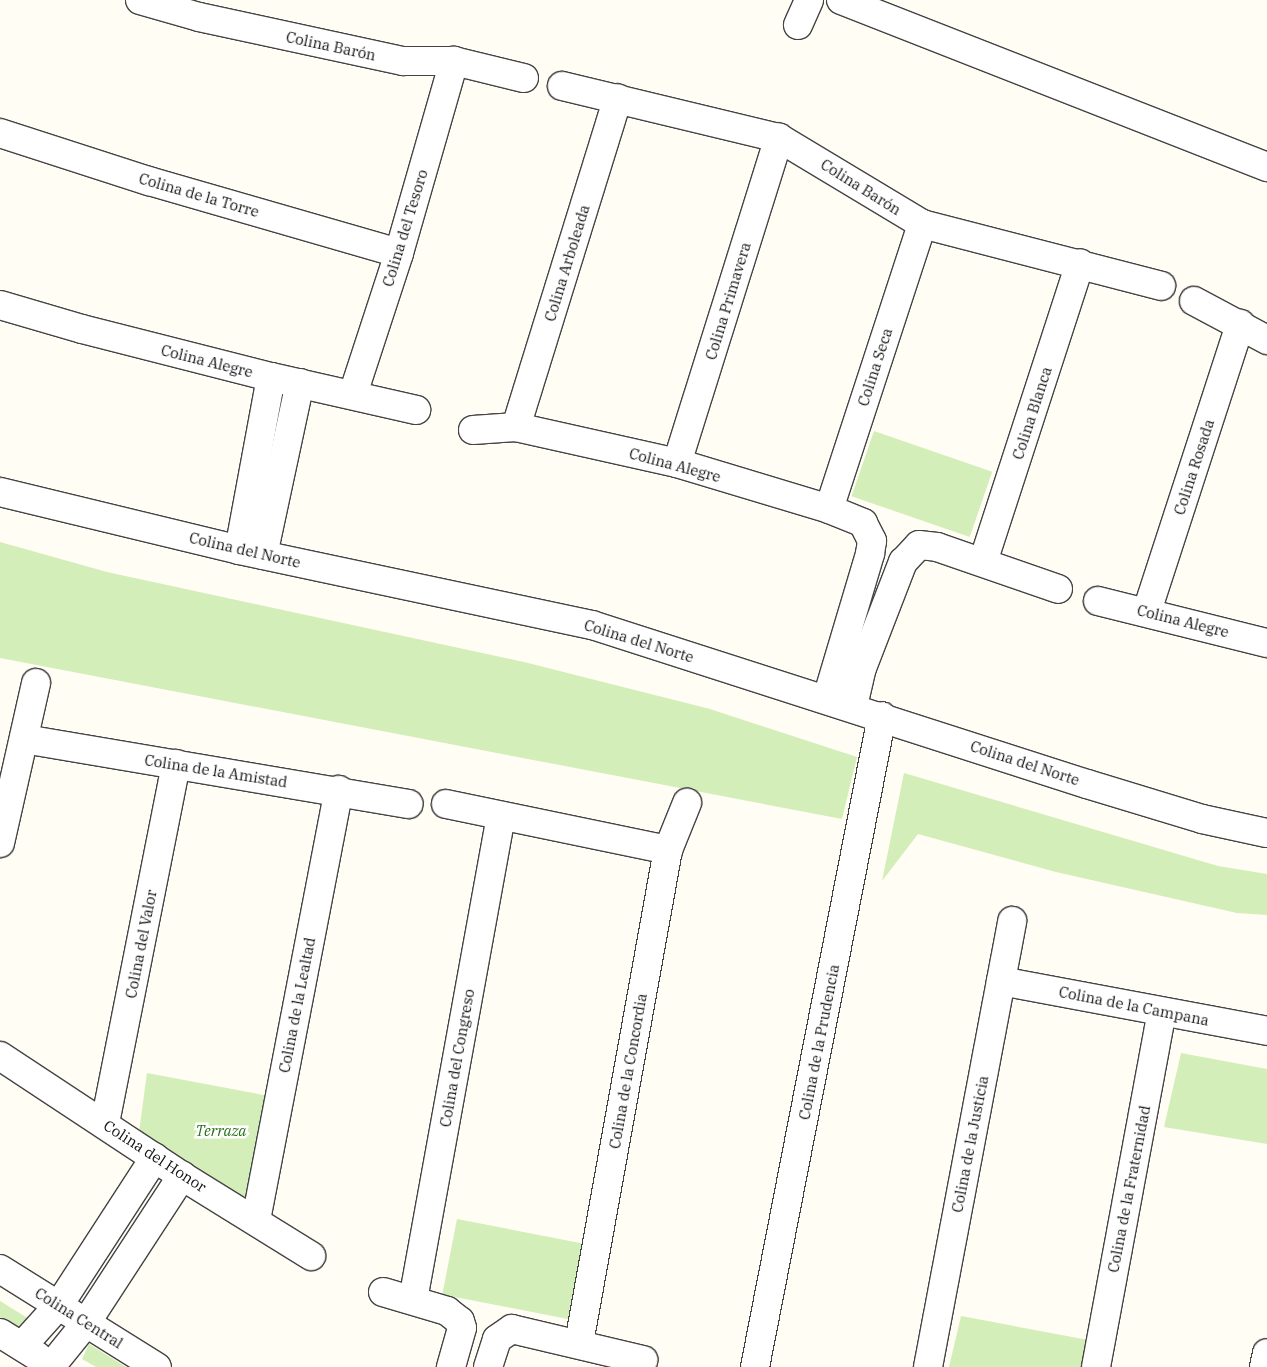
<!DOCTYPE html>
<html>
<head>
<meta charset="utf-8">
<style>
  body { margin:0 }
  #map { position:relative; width:1267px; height:1367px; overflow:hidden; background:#fffdf4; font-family:"IBM Plex Serif",serif }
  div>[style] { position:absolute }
  .green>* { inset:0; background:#d4eeb9; transform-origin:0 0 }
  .roads { filter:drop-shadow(1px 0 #444) drop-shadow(-1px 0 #444) drop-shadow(0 1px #444) drop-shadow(0 -1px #444) }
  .minor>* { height:28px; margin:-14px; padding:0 14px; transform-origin:14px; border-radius:14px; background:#fff }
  span { translate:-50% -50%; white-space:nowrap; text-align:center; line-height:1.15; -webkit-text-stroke:5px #fff; paint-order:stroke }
  .street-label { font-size:15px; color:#111 }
  .park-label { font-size:15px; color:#2a7019; font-style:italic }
</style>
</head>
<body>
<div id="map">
  <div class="green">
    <div style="left:874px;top:431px;width:125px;height:69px;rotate:19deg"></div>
    <div style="clip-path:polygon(0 542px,107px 572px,524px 662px,710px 709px,857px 757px,842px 819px,0 658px)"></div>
    <div style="clip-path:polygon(904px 773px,1218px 866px,1267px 874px,1267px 915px,1237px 913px,1056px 872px,918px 834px,882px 881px)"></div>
    <div style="clip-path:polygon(1181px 1053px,1267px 1069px,1267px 1144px,1164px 1127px)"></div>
    <div style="clip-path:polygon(147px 1073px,274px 1097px,251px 1203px,139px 1132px)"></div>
    <div style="left:457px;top:1219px;width:128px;height:77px;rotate:11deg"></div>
    <div style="clip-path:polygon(0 1301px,34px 1322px,25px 1337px,0 1322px)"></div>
    <div style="clip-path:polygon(961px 1316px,1088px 1340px,1083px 1367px,949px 1367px)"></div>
    <div style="clip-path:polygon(89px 1344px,126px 1367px,96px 1367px,82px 1359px)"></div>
  </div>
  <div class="roads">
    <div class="minor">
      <div style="left:140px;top:0;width:61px;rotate:16.1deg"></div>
      <div style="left:199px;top:17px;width:209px;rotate:12.2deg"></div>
      <div style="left:403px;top:61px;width:51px"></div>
      <div style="left:454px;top:61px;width:72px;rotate:13.7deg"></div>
      <div style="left:841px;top:0;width:458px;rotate:21.4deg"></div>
      <div style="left:798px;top:25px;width:27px;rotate:-66deg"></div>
      <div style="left:562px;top:86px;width:223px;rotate:13.5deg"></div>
      <div style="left:779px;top:138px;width:167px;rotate:31deg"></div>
      <div style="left:922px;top:224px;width:247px;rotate:14.5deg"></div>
      <div style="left:0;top:133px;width:157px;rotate:17.9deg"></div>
      <div style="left:149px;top:181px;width:260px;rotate:16.1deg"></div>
      <div style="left:1194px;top:301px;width:83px;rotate:28.1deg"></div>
      <div style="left:0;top:305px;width:85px;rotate:16.3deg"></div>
      <div style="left:82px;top:329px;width:195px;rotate:14.3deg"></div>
      <div style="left:271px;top:377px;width:149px;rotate:12.8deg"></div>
      <div style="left:353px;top:394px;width:148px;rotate:-71.9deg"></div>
      <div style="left:399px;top:253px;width:200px;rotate:-74deg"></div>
      <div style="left:516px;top:427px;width:344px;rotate:-72.8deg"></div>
      <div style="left:473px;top:430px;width:43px;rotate:-4deg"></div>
      <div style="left:516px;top:427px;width:165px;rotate:12.6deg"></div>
      <div style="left:677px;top:463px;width:159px;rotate:16.8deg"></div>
      <div style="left:829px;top:509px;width:37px;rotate:22deg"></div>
      <div style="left:863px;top:523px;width:20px;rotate:63deg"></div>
      <div style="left:872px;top:541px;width:13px;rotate:99deg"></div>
      <div style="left:870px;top:554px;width:150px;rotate:106.6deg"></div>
      <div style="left:677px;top:463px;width:341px;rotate:-72.6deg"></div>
      <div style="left:0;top:492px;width:246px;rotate:13.6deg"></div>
      <div style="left:239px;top:550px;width:361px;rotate:12deg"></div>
      <div style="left:592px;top:625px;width:520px;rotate:17.81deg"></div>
      <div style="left:1087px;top:784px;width:120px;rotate:16.9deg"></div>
      <div style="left:1202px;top:819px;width:66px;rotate:12.2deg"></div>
      <div style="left:829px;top:509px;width:300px;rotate:-71.9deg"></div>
      <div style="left:239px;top:550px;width:176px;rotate:-79.5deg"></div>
      <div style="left:263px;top:555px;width:176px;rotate:-77.9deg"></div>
      <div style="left:983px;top:562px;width:314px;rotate:-72deg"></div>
      <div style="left:1098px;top:601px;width:174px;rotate:14deg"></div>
      <div style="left:1147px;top:611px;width:302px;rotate:-72deg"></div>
      <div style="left:853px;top:706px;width:39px;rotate:-77deg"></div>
      <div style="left:862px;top:668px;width:114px;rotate:-68.9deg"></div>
      <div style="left:903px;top:562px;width:23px;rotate:-47deg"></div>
      <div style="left:919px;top:545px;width:18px;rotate:6deg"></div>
      <div style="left:937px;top:547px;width:128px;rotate:19.1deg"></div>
      <div style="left:24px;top:739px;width:390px;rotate:9.6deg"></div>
      <div style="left:446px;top:804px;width:227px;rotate:11.7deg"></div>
      <div style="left:0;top:843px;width:164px;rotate:-77.3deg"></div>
      <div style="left:1001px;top:981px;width:271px;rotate:10.6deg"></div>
      <div style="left:0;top:1056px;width:218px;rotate:33.4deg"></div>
      <div style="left:182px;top:1176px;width:152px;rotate:31.8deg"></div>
      <div style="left:105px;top:1123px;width:366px;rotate:-78.8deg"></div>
      <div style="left:256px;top:1220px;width:438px;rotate:-79.1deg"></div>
      <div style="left:0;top:1269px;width:185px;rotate:32deg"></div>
      <div style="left:383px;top:1292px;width:67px;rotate:16.5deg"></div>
      <div style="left:447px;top:1311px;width:16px;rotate:38deg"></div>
      <div style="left:460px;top:1321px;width:7px;rotate:74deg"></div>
      <div style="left:462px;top:1328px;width:41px;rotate:105.8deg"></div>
      <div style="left:413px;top:1300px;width:491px;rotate:-79.7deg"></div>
      <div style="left:0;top:1333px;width:44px;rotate:31.9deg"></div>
      <div style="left:579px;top:1343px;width:501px;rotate:-79.77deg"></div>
      <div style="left:668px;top:850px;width:51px;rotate:-68deg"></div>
      <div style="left:22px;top:1346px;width:55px;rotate:-47.9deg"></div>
      <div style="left:59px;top:1305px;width:176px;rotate:-57deg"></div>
      <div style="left:52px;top:1365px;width:54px;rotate:-51deg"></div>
      <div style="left:86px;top:1323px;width:176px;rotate:-56.9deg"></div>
      <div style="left:488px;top:1367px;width:29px;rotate:-72deg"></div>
      <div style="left:497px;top:1339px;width:18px;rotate:-34deg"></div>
      <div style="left:512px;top:1329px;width:135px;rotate:13.3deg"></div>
      <div style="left:755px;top:1367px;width:663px;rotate:-78.96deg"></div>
      <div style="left:928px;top:1367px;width:454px;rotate:-79.3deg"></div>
      <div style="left:1096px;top:1367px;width:361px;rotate:-79.5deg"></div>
      <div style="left:1264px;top:1367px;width:14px;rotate:-78deg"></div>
    </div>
  </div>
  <div class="street-label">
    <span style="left:331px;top:46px;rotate:12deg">Colina Barón</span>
    <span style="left:861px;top:187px;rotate:32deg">Colina Barón</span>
    <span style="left:199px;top:195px;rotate:16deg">Colina de la Torre</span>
    <span style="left:405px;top:228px;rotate:-73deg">Colina del Tesoro</span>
    <span style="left:567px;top:263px;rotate:-73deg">Colina Arboleada</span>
    <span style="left:728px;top:301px;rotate:-73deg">Colina Primavera</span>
    <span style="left:207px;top:361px;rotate:14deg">Colina Alegre</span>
    <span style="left:875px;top:367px;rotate:-72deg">Colina Seca</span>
    <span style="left:1032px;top:413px;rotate:-72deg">Colina Blanca</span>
    <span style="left:675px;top:465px;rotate:15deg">Colina Alegre</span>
    <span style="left:1194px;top:467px;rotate:-72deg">Colina Rosada</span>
    <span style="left:245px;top:550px;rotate:13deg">Colina del Norte</span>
    <span style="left:1183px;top:621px;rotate:14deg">Colina Alegre</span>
    <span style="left:639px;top:641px;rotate:17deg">Colina del Norte</span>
    <span style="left:1025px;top:763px;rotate:18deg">Colina del Norte</span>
    <span style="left:216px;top:771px;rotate:9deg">Colina de la Amistad</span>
    <span style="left:141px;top:944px;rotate:-79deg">Colina del Valor</span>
    <span style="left:297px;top:1005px;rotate:-79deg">Colina de la Lealtad</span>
    <span style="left:1134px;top:1006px;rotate:11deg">Colina de la Campana</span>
    <span style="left:819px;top:1042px;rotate:-79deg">Colina de la Prudencia</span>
    <span style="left:457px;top:1058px;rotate:-80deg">Colina del Congreso</span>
    <span style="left:628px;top:1071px;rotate:-80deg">Colina de la Concordia</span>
    <span style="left:970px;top:1144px;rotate:-79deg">Colina de la Justicia</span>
    <span style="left:155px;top:1156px;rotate:33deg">Colina del Honor</span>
    <span style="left:1129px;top:1189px;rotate:-79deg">Colina de la Fraternidad</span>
    <span style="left:79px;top:1318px;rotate:32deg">Colina Central</span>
  </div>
  <div class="park-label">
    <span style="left:221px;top:1131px">Terraza</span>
  </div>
</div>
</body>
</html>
